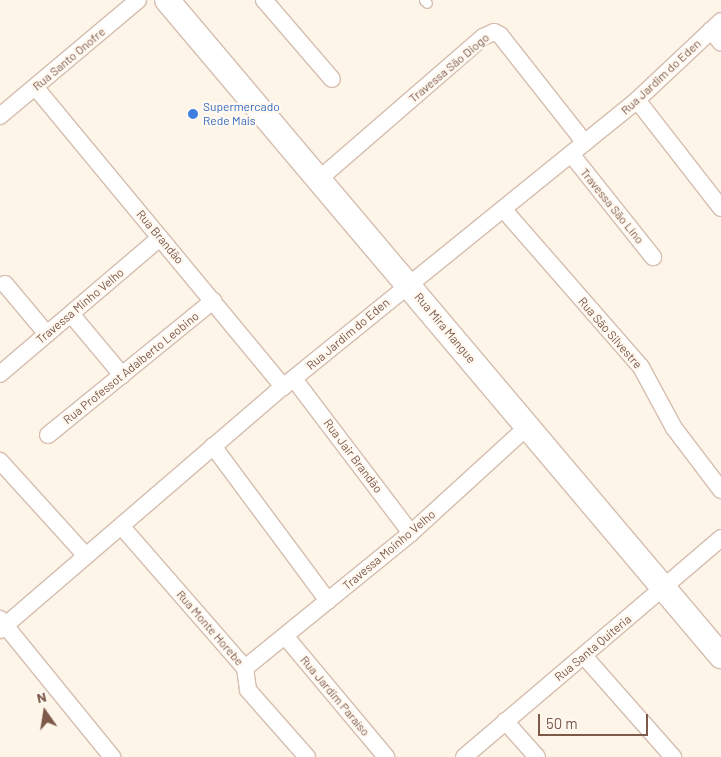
<!DOCTYPE html>
<html>
<head>
<meta charset="utf-8">
<style>
  body { margin:0 }
  #map { position:relative; width:721px; height:757px; overflow:hidden; background:#fef5e9; font-family:Barlow,sans-serif }
  div>[style] { position:absolute }
  .roads { filter:drop-shadow(1px 0 #d5beaf) drop-shadow(-1px 0 #d5beaf) drop-shadow(0 1px #d5beaf) drop-shadow(0 -1px #d5beaf) }
  .service>* { height:9px; margin:-4.5px; padding:0 4.5px; transform-origin:4.5px; border-radius:4.5px; background:#fff }
  .minor>* { height:16px; margin:-8px; padding:0 8px; transform-origin:8px; border-radius:8px; background:#fff }
  .secondary>* { height:24px; margin:-12px; padding:0 12px; transform-origin:12px; border-radius:12px; background:#fff }
  .dots>* { width:14px; height:14px; translate:-50% -50%; box-sizing:border-box; border:2px solid #fff9f1; border-radius:50% }
  span { translate:-50% -50%; white-space:nowrap; text-align:center; line-height:1.15; -webkit-text-stroke:5px #fff9f1; paint-order:stroke }
  .street-label { font-size:12px; color:#7c5949 }
  .shop-label { font-size:12px; color:#366cbe }
  .left { translate:0 -50%; text-align:left }
  .north { position:absolute; left:20px; top:687px; width:50px; height:50px; -webkit-text-stroke:4px #fff9f1; paint-order:stroke; rotate:347deg; font-size:14px; font-weight:700; line-height:20px; text-align:center; color:#7c5949 }
  .north::after { content:''; display:block; margin:auto; width:18px; height:22px; background:#7c5949; clip-path:polygon(50% 0,100% 100%,50% 72%,0 100%) }
  .scale { position:absolute; left:538px; top:714px; width:110px; height:22px; box-sizing:border-box; border:2px solid #7c5949; border-top:0; padding-left:6px; font-size:15px; line-height:18px; white-space:nowrap; color:#7c5949; -webkit-text-stroke:4px #fff9f1; paint-order:stroke }
</style>
</head>
<body>
<div id="map">
  <div class="roads">
    <div class="service">
      <div style="left:424px;top:0;width:4px;rotate:45deg"></div>
    </div>
    <div class="minor">
      <div style="left:264px;top:0;width:104px;rotate:49.3deg"></div>
      <div style="left:711px;top:30px;width:16px;rotate:52deg"></div>
      <div style="left:36px;top:88px;width:388px;rotate:50.4deg"></div>
      <div style="left:637px;top:100px;width:137px;rotate:52.1deg"></div>
      <div style="left:0;top:116px;width:180px;rotate:-40deg"></div>
      <div style="left:571px;top:154px;width:132px;rotate:51.5deg"></div>
      <div style="left:318px;top:180px;width:218px;rotate:-40.9deg"></div>
      <div style="left:483px;top:37px;width:12px;rotate:-24deg"></div>
      <div style="left:494px;top:32px;width:7px;rotate:27deg"></div>
      <div style="left:500px;top:35px;width:137px;rotate:51.8deg"></div>
      <div style="left:504px;top:210px;width:208px;rotate:48.9deg"></div>
      <div style="left:641px;top:367px;width:69px;rotate:61.6deg"></div>
      <div style="left:674px;top:428px;width:78px;rotate:52.8deg"></div>
      <div style="left:5px;top:284px;width:65px;rotate:50deg"></div>
      <div style="left:71px;top:314px;width:80px;rotate:50.1deg"></div>
      <div style="left:0;top:374px;width:210px;rotate:-40.4deg"></div>
      <div style="left:294px;top:379px;width:193px;rotate:52.8deg"></div>
      <div style="left:48px;top:435px;width:213px;rotate:-39.1deg"></div>
      <div style="left:213px;top:446px;width:193px;rotate:53.4deg"></div>
      <div style="left:0;top:461px;width:128px;rotate:47.8deg"></div>
      <div style="left:122px;top:527px;width:187px;rotate:48.9deg"></div>
      <div style="left:245px;top:668px;width:22px;rotate:82deg"></div>
      <div style="left:248px;top:690px;width:89px;rotate:48.6deg"></div>
      <div style="left:0;top:619px;width:178px;rotate:50.9deg"></div>
      <div style="left:0;top:630px;width:373px;rotate:-40.7deg"></div>
      <div style="left:283px;top:387px;width:456px;rotate:-39deg"></div>
      <div style="left:637px;top:100px;width:115px;rotate:-43.2deg"></div>
      <div style="left:285px;top:636px;width:158px;rotate:50.1deg"></div>
      <div style="left:584px;top:656px;width:135px;rotate:48.6deg"></div>
      <div style="left:245px;top:668px;width:214px;rotate:-39.1deg"></div>
      <div style="left:411px;top:533px;width:159px;rotate:-42.4deg"></div>
      <div style="left:505px;top:721px;width:48px;rotate:48.4deg"></div>
      <div style="left:464px;top:757px;width:338px;rotate:-40.4deg"></div>
    </div>
    <div class="secondary">
      <div style="left:167px;top:0;width:859px;rotate:49.82deg"></div>
    </div>
  </div>
  <div class="dots">
    <div style="left:193px;top:114px;background:#3f7fe0"></div>
  </div>
  <div class="street-label">
    <span style="left:69px;top:59px;rotate:-40deg">Rua Santo Onofre</span>
    <span style="left:449px;top:68px;rotate:-40deg">Travessa São Diogo</span>
    <span style="left:661px;top:77px;rotate:-43deg">Rua Jardim do Eden</span>
    <span style="left:612px;top:206px;rotate:51deg">Travessa São Lino</span>
    <span style="left:160px;top:237px;rotate:50deg">Rua Brandão</span>
    <span style="left:80px;top:306px;rotate:-40deg">Travessa Minho Velho</span>
    <span style="left:445px;top:328px;rotate:50deg">Rua Mira Mangue</span>
    <span style="left:610px;top:333px;rotate:49deg">Rua São Silvestre</span>
    <span style="left:348px;top:334px;rotate:-40deg">Rua Jardim do Eden</span>
    <span style="left:131px;top:368px;rotate:-39deg">Rua Professot Adalberto Leobino</span>
    <span style="left:353px;top:456px;rotate:53deg">Rua Jair Brandão</span>
    <span style="left:389px;top:550px;rotate:-40deg">Travessa Moinho Velho</span>
    <span style="left:210px;top:628px;rotate:49deg">Rua Monte Horebe</span>
    <span style="left:593px;top:648px;rotate:-40deg">Rua Santa Quiteria</span>
    <span style="left:335px;top:696px;rotate:50deg">Rua Jardim Paraíso</span>
  </div>
  <div class="shop-label">
    <span class="left" style="left:203px;top:114px">Supermercado<br>Rede Mais</span>
  </div>
  <div class="north">N</div>
  <div class="scale">50 m</div>
</div>
</body>
</html>
